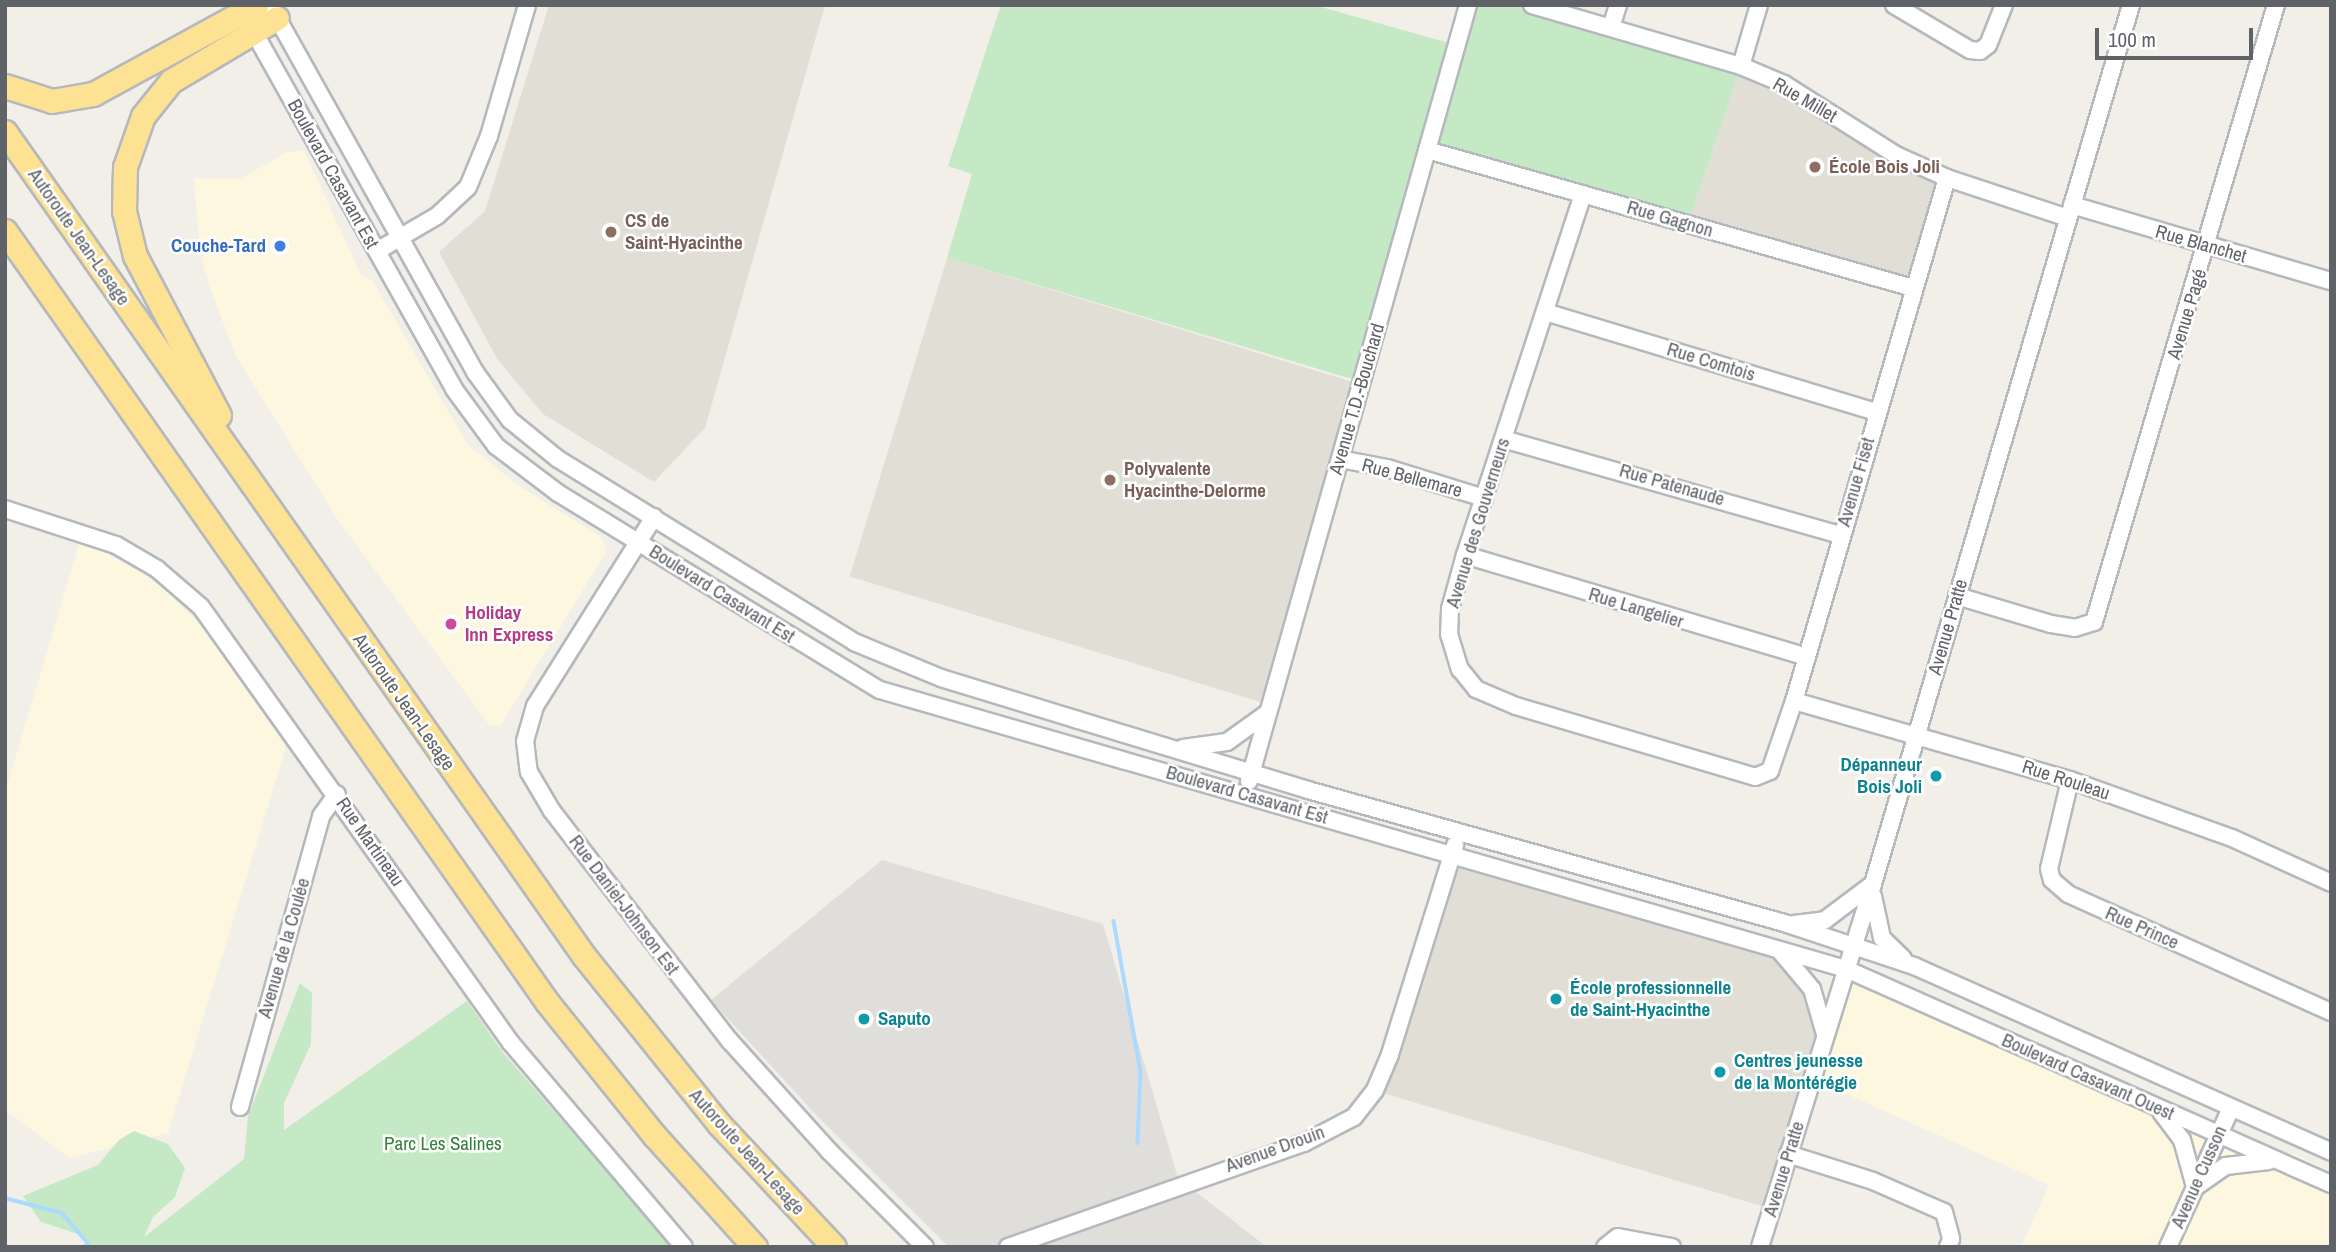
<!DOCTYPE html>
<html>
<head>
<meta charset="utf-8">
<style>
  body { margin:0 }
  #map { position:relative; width:2336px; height:1252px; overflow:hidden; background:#f1efe8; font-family:"Archivo Narrow",sans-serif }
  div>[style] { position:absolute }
  .commercial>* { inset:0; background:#fef7e0 }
  .industrial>* { inset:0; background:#e0deda }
  .education>* { inset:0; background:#e1ded6; transform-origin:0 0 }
  .green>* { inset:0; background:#c5e8c5 }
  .stream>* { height:3.5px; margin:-1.75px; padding:0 1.75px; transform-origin:1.75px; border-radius:1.75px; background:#aadaff }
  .roads { filter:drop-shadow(2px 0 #b5b8bc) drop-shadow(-2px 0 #b5b8bc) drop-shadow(0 2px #b5b8bc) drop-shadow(0 -2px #b5b8bc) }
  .minor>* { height:16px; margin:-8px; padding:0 8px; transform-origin:8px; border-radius:8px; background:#fff }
  .highway>* { height:23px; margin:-11.5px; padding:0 11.5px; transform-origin:11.5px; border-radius:11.5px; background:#fde293 }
  .dots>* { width:19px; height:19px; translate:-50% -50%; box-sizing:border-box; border:4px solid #fff; border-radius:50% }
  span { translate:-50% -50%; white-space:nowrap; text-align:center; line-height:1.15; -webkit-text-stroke:5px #fff; paint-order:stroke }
  .street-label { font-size:19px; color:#5f6368 }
  .education-label { font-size:19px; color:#785e54; font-weight:700 }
  .left { translate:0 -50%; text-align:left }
  .shop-label { font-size:19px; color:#366cbe; font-weight:700 }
  .right { translate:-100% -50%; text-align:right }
  .hotel-label { font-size:19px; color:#b23c85; font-weight:700 }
  .culture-label { font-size:19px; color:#0d838f; font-weight:700 }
  .park-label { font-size:19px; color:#348238 }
  .frame { position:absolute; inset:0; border:7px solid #5f6368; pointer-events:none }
  .scale { position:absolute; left:2095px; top:28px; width:158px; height:32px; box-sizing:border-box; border:4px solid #5f6368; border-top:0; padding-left:9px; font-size:21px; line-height:24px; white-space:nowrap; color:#5f6368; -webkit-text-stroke:5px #fff; paint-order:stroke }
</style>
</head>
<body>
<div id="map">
  <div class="commercial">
    <div style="clip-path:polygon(304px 151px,361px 275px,372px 280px,467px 444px,519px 486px,601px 537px,607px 550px,501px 725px,490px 726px,338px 520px,236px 356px,209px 285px,200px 251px,194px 178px,240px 179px,287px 152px)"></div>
    <div style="clip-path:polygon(81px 538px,161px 585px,201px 625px,286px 747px,168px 1133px,70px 1158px,5px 1110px,5px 792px)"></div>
    <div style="clip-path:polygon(1851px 978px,2269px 1162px,2294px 1154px,2331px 1172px,2331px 1247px,2021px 1247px,2049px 1185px,1818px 1081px)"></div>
  </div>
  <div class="industrial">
    <div style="clip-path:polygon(882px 860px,1103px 924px,1178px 1178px,1267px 1247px,949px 1247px,818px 1117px,711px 1000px)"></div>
  </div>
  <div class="education">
    <div style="clip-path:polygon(549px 5px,825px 5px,705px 428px,654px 482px,543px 414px,498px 360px,439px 252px,485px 211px)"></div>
    <div style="clip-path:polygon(1741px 66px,1947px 178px,1913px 288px,1688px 224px)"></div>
    <div style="left:947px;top:258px;width:433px;height:333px;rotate:17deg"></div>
    <div style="clip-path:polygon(1457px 861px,1769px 955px,1787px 965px,1811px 1000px,1821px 1036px,1768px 1208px,1383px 1093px)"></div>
  </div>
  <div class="green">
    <div style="clip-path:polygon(1001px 5px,1314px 5px,1456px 45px,1468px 5px,1525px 5px,1741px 66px,1688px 224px,1427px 150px,1362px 382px,947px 258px,972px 174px,948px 166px)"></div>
    <div style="clip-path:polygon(300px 983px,312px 993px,311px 1044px,284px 1103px,284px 1130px,467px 1001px,504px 1054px,673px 1247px,89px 1247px,84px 1236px,41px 1222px,23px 1196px,98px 1165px,119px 1140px,134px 1131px,168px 1144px,185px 1168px,175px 1197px,153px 1217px,144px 1237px,244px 1159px,248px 1116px)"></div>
  </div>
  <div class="stream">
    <div style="left:1114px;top:921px;width:154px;rotate:79.9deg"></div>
    <div style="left:1141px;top:1073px;width:70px;rotate:92.5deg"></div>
    <div style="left:5px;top:1198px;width:59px;rotate:14.7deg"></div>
    <div style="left:62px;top:1213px;width:40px;rotate:49deg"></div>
    <div style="left:88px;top:1243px;width:4px;rotate:117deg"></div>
  </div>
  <div class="roads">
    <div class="minor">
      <div style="left:270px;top:5px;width:420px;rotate:60.8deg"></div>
      <div style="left:475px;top:372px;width:59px;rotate:53.9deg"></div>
      <div style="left:510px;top:420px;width:62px;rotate:39.1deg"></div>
      <div style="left:558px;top:459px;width:348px;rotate:31.7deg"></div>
      <div style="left:854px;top:642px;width:94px;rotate:22.5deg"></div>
      <div style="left:941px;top:678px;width:143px;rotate:17deg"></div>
      <div style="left:1078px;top:720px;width:240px;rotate:16.9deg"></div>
      <div style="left:1308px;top:790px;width:497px;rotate:15.6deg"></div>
      <div style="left:1787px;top:924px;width:134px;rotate:18.3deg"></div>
      <div style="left:1914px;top:966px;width:457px;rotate:24deg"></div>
      <div style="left:1532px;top:5px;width:218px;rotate:16.3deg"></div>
      <div style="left:1741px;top:66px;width:47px;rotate:22.7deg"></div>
      <div style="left:1784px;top:84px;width:133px;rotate:32.4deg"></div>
      <div style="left:1896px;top:155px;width:56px;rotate:24.3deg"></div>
      <div style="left:1947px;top:178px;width:127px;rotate:18.3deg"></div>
      <div style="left:1894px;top:5px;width:88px;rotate:30.6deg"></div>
      <div style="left:1970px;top:50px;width:10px;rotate:6deg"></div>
      <div style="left:1980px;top:51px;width:10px;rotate:-37deg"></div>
      <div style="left:1988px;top:45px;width:43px;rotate:-68.2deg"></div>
      <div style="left:250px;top:25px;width:417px;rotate:60.7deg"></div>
      <div style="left:454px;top:389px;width:71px;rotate:53.6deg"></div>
      <div style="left:496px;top:446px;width:78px;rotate:37.2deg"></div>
      <div style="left:558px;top:493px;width:377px;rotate:31.5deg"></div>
      <div style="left:880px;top:690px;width:1005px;rotate:16.11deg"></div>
      <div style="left:1846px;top:969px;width:531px;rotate:23.91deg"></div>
      <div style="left:1611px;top:27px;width:23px;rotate:-72deg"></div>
      <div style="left:1741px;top:66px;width:64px;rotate:-73.6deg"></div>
      <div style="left:1427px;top:150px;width:505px;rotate:15.85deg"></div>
      <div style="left:1583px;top:194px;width:380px;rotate:108.1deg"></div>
      <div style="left:1465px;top:555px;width:56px;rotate:105.5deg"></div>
      <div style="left:1450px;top:609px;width:25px;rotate:92deg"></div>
      <div style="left:1449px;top:634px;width:37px;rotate:73deg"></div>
      <div style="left:1460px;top:669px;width:26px;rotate:51deg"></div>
      <div style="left:1476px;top:689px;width:43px;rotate:23deg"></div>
      <div style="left:1516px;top:706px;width:249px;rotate:16.5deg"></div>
      <div style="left:1755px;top:777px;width:16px;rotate:-22deg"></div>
      <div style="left:1770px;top:771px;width:74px;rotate:-71.1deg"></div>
      <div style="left:1794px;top:701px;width:545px;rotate:-73.69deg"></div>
      <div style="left:2072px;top:205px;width:270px;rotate:16.4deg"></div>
      <div style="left:377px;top:251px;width:69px;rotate:-30.3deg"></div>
      <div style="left:437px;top:216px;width:42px;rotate:-43.1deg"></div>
      <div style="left:468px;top:187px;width:55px;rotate:-67.6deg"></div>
      <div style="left:489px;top:136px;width:136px;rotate:-73.8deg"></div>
      <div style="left:1545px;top:312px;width:346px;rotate:16.8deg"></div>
      <div style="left:1503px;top:439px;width:351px;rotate:15.9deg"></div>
      <div style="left:1340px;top:459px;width:48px;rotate:10.8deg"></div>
      <div style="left:1387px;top:468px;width:102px;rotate:17.2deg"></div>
      <div style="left:5px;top:509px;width:117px;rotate:18deg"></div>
      <div style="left:116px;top:545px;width:48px;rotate:30.3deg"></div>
      <div style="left:157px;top:569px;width:58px;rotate:40.8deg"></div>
      <div style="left:201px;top:607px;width:535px;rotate:54.59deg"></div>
      <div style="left:511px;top:1043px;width:267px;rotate:49.7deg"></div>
      <div style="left:654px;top:517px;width:223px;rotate:122.2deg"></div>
      <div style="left:535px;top:706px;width:36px;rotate:106deg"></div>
      <div style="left:525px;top:741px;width:31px;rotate:83deg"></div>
      <div style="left:529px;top:772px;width:45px;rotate:59.5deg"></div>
      <div style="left:552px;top:811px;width:291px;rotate:52.3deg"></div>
      <div style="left:730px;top:1041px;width:147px;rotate:48deg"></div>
      <div style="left:828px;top:1150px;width:137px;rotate:45deg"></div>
      <div style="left:1465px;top:555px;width:357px;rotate:16.6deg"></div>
      <div style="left:1957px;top:596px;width:98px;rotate:16.6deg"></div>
      <div style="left:2051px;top:624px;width:24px;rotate:9deg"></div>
      <div style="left:2075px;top:628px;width:20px;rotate:-18deg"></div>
      <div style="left:2094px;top:622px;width:643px;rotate:-73.57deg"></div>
      <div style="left:1794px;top:701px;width:287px;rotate:16deg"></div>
      <div style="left:2070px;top:780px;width:172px;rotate:19.7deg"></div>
      <div style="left:2232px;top:838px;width:109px;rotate:24.4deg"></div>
      <div style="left:1183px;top:748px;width:44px;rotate:-7.8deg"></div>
      <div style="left:1227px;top:742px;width:48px;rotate:-35.7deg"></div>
      <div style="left:2070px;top:780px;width:91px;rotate:103.3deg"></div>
      <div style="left:2049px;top:869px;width:11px;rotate:75deg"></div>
      <div style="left:2052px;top:880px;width:21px;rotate:41deg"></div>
      <div style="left:2068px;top:894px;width:288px;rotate:24.2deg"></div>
      <div style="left:1249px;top:781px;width:806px;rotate:-74.24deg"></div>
      <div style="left:1873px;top:896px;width:43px;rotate:77.9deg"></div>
      <div style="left:1882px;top:938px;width:29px;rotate:44deg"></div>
      <div style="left:1794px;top:924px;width:31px;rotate:-7deg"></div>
      <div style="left:1825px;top:920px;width:60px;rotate:-36.9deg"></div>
      <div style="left:1781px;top:952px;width:48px;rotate:50deg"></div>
      <div style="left:1812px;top:989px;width:47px;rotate:73.9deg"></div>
      <div style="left:240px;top:1107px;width:302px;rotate:-74.4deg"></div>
      <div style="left:321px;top:816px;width:27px;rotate:-54deg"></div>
      <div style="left:2161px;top:1112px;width:35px;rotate:53deg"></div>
      <div style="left:2182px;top:1140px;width:49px;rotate:74.5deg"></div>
      <div style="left:1788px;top:1154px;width:89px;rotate:17.6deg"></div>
      <div style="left:1873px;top:1181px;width:77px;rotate:23.6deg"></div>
      <div style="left:1944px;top:1212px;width:28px;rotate:75deg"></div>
      <div style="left:1951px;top:1239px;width:9px;rotate:111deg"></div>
      <div style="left:2197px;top:1186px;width:35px;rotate:-35deg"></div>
      <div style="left:2226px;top:1166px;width:43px;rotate:-6.6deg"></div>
      <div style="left:1008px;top:1247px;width:314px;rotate:-19.4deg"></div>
      <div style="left:1304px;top:1143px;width:56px;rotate:-27.5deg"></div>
      <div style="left:1354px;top:1117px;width:34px;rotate:-52deg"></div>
      <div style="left:1375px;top:1090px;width:39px;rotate:-67deg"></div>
      <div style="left:1390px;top:1054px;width:219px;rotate:-72.7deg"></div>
      <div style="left:1605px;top:1247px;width:16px;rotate:-38deg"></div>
      <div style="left:1618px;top:1237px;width:55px;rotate:10.5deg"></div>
      <div style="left:1760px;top:1247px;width:380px;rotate:-72.7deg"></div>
      <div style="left:1873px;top:884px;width:916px;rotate:-73.64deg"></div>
      <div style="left:2168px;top:1247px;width:153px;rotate:-65.6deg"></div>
    </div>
    <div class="highway">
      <div style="left:5px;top:86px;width:49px;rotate:17.7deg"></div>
      <div style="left:52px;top:101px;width:42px;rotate:-9.7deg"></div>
      <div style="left:93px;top:94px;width:186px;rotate:-28.6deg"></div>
      <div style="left:5px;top:132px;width:1007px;rotate:54.91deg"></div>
      <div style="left:584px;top:956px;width:216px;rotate:51.2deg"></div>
      <div style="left:719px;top:1124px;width:168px;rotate:46.9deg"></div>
      <div style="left:5px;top:231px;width:942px;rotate:54.89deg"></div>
      <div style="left:547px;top:1002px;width:171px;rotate:51.2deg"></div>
      <div style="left:654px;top:1135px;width:151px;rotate:48deg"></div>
      <div style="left:219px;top:415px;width:180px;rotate:-117.8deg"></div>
      <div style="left:135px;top:256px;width:46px;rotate:-103.7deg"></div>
      <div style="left:124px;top:211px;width:44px;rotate:-88.7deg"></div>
      <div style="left:125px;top:167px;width:54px;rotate:-70.6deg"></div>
      <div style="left:143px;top:116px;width:45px;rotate:-51.3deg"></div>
      <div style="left:171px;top:81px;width:123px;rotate:-30.7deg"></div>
    </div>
  </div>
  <div class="dots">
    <div style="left:1815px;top:167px;background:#8d6e63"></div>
    <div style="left:611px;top:232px;background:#8d6e63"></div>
    <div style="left:280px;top:246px;background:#3f7fe0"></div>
    <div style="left:1110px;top:480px;background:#8d6e63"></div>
    <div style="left:451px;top:624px;background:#d1479c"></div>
    <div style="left:1936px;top:776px;background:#0f9aa8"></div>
    <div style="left:1556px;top:999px;background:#0f9aa8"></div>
    <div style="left:864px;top:1019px;background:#0f9aa8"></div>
    <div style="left:1720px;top:1072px;background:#0f9aa8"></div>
  </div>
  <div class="street-label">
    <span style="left:1805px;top:100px;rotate:30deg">Rue Millet</span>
    <span style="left:333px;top:174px;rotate:61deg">Boulevard Casavant Est</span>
    <span style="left:1670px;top:219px;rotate:16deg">Rue Gagnon</span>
    <span style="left:79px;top:237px;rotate:55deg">Autoroute Jean-Lesage</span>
    <span style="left:2201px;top:244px;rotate:16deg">Rue Blanchet</span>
    <span style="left:2187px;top:314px;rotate:-73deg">Avenue Pagé</span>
    <span style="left:1711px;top:362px;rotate:17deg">Rue Comtois</span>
    <span style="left:1357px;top:399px;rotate:-74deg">Avenue T.D.-Bouchard</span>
    <span style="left:1412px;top:478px;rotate:15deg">Rue Bellemare</span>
    <span style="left:1856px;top:482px;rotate:-74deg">Avenue Fiset</span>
    <span style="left:1672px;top:485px;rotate:16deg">Rue Patenaude</span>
    <span style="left:1478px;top:523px;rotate:-73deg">Avenue des Gouverneurs</span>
    <span style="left:722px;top:594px;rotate:32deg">Boulevard Casavant Est</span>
    <span style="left:1636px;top:608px;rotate:17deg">Rue Langelier</span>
    <span style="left:1948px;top:627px;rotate:-74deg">Avenue Pratte</span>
    <span style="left:404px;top:702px;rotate:55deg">Autoroute Jean-Lesage</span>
    <span style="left:2066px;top:780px;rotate:18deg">Rue Rouleau</span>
    <span style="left:1247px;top:795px;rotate:16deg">Boulevard Casavant Est</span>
    <span style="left:370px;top:842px;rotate:55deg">Rue Martineau</span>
    <span style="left:624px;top:905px;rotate:53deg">Rue Daniel-Johnson Est</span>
    <span style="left:2142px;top:928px;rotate:24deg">Rue Prince</span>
    <span style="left:284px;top:948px;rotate:-74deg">Avenue de la Coulée</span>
    <span style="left:2088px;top:1077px;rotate:24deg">Boulevard Casavant Ouest</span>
    <span style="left:1275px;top:1149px;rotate:-20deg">Avenue Drouin</span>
    <span style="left:747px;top:1152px;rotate:48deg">Autoroute Jean-Lesage</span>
    <span style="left:1784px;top:1169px;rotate:-73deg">Avenue Pratte</span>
    <span style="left:2199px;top:1177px;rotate:-66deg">Avenue Cusson</span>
  </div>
  <div class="education-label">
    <span class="left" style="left:1829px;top:167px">École Bois Joli</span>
    <span class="left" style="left:625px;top:232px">CS de<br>Saint-Hyacinthe</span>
    <span class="left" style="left:1124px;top:480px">Polyvalente<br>Hyacinthe-Delorme</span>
  </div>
  <div class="shop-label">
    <span class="right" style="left:266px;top:246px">Couche-Tard</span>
  </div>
  <div class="hotel-label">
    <span class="left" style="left:465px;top:624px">Holiday<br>Inn Express</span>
  </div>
  <div class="culture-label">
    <span class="right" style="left:1922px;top:776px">Dépanneur<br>Bois Joli</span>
    <span class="left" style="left:1570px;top:999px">École professionnelle<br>de Saint-Hyacinthe</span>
    <span class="left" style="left:878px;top:1019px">Saputo</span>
    <span class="left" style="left:1734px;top:1072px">Centres jeunesse<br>de la Montérégie</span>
  </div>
  <div class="park-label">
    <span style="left:443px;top:1144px">Parc Les Salines</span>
  </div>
  <div class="frame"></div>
  <div class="scale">100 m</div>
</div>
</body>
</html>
